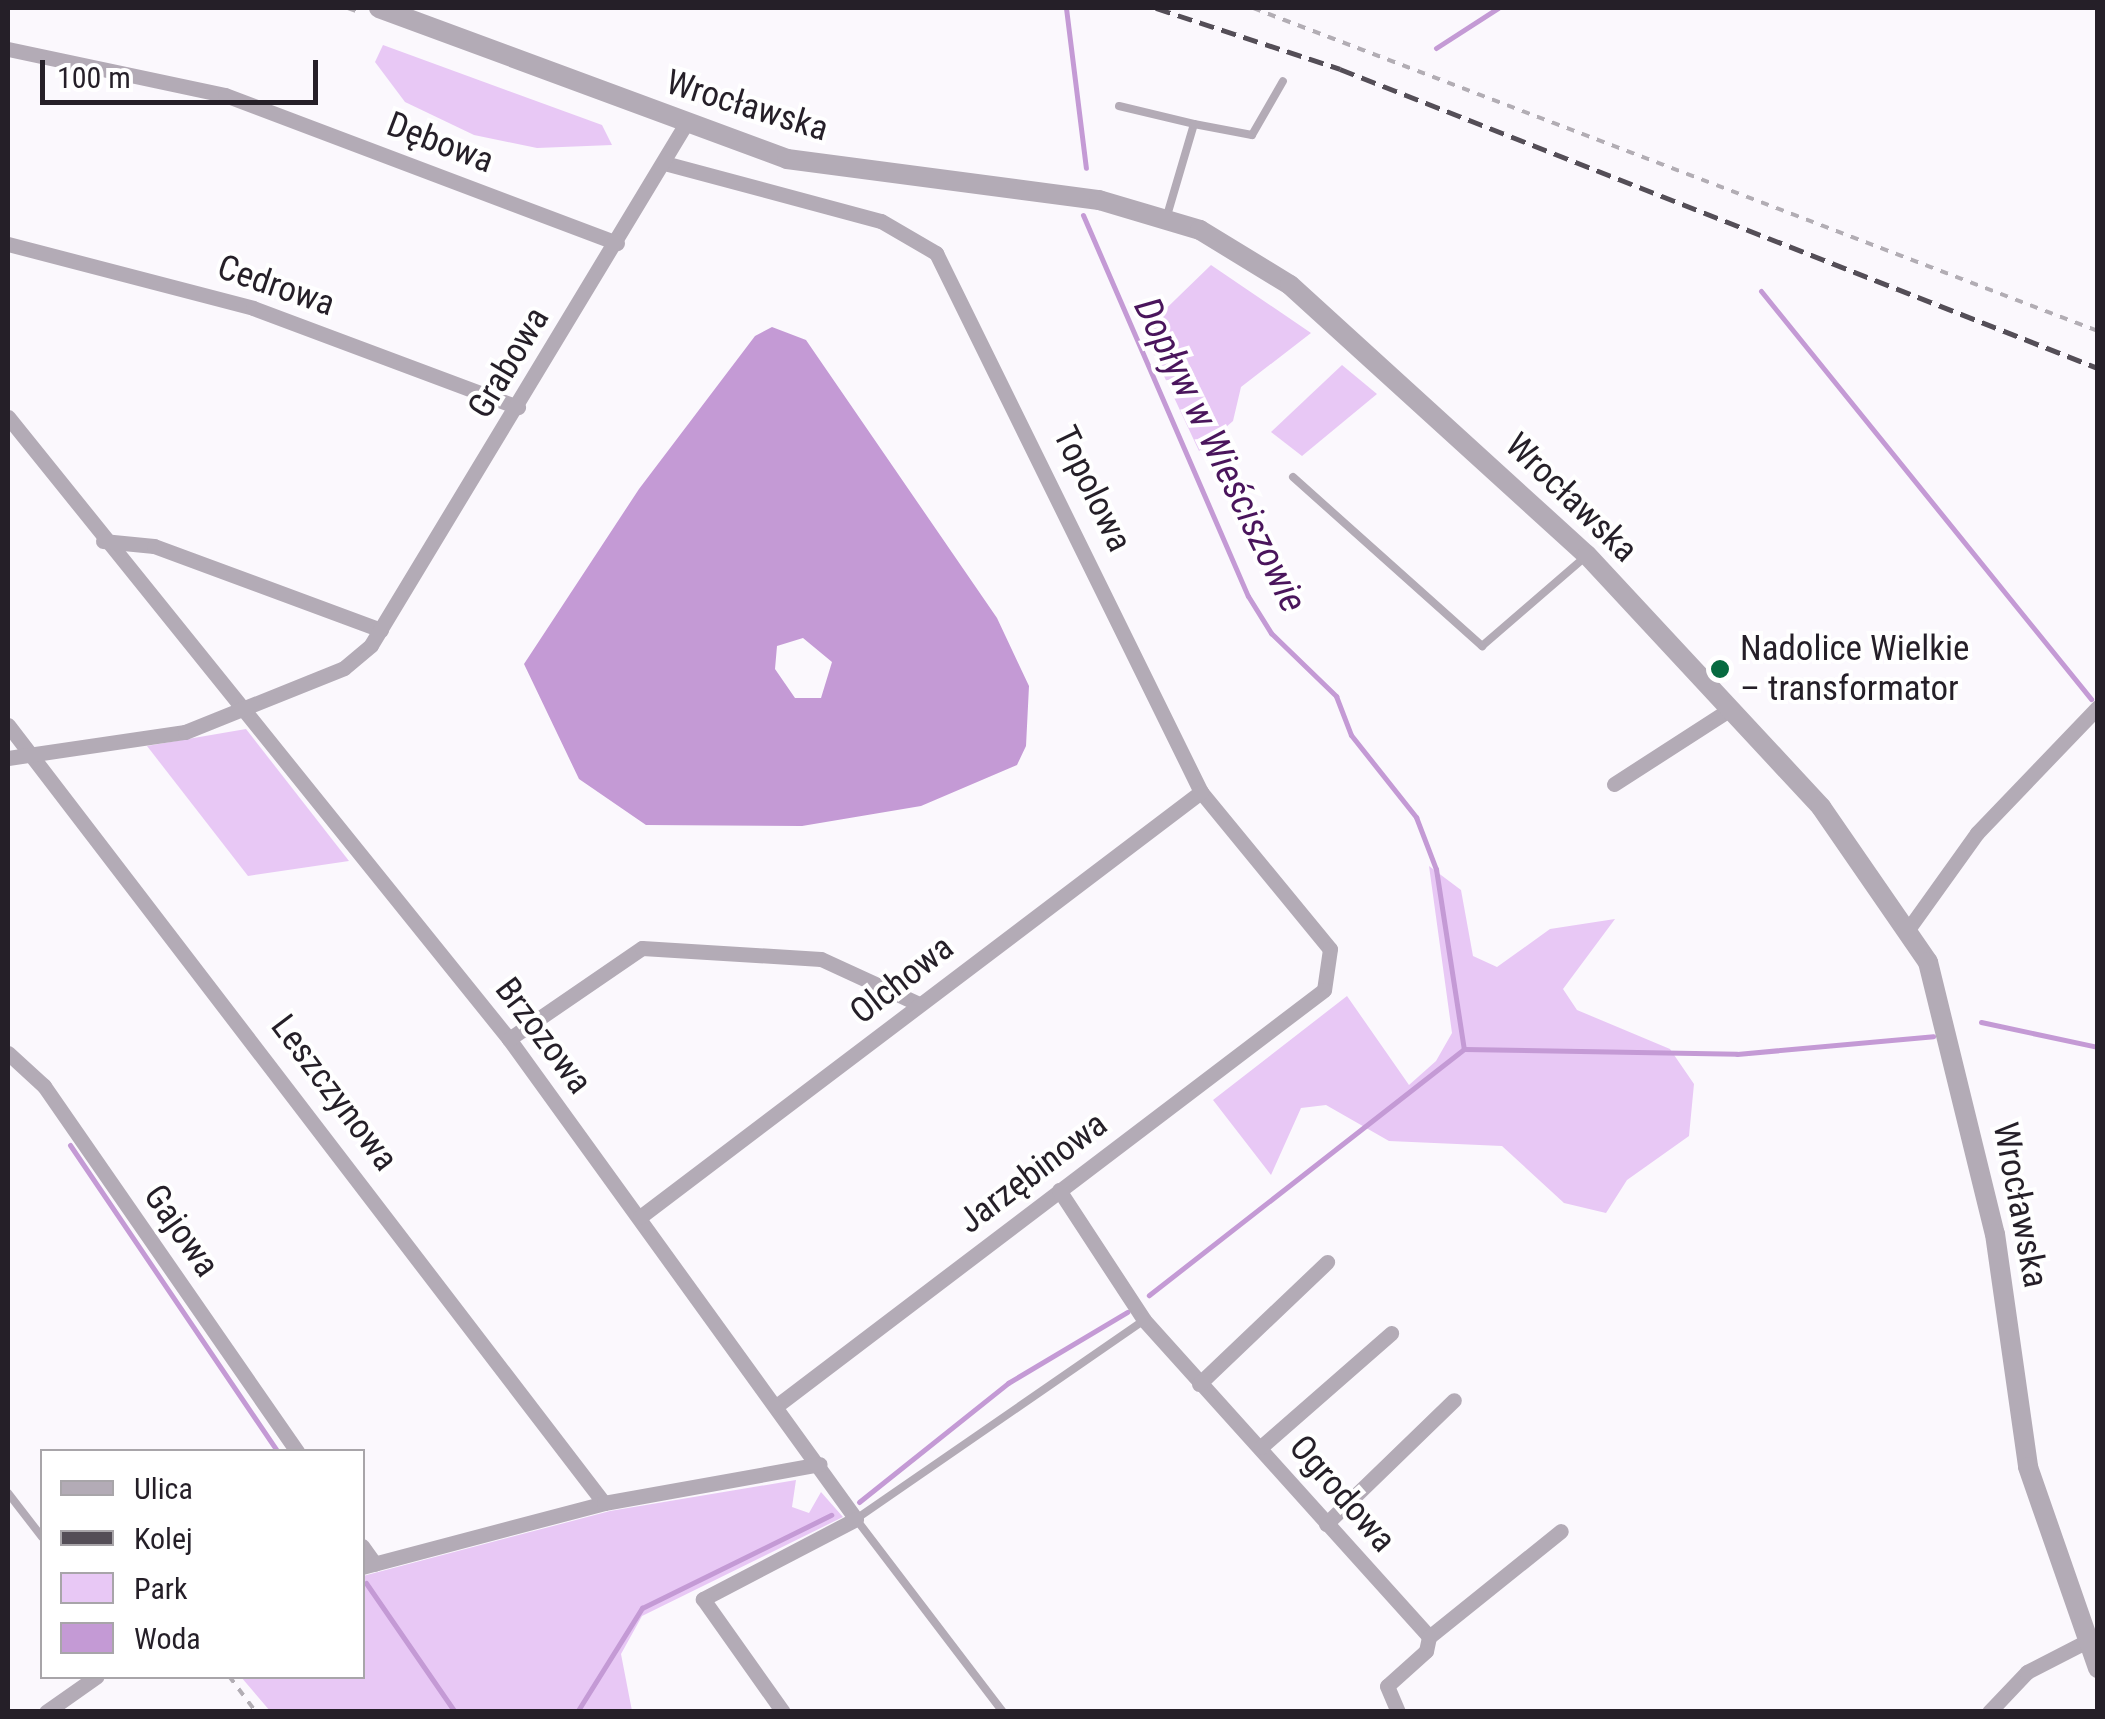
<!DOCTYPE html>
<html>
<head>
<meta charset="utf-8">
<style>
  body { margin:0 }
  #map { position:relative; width:2105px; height:1719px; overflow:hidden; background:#fbf8fd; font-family:"Roboto Condensed",sans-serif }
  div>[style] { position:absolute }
  .green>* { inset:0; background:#e8c8f5 }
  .water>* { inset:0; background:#c49ad5 }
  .stream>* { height:5px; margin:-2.5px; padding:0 2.5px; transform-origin:2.5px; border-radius:2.5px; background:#c49ad5 }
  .path>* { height:4px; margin-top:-2px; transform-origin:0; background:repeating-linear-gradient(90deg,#b2adb4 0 8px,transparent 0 16px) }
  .service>* { height:8px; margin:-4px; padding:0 4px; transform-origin:4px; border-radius:4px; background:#b3abb6 }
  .minor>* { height:15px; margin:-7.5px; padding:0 7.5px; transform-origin:7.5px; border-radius:7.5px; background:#b3abb6 }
  .tertiary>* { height:20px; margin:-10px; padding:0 10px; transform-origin:10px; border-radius:10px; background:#b3abb6 }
  .rail>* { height:5px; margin-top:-2.5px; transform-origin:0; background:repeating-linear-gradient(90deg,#544e57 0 15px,transparent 0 23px) }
  .dots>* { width:28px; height:28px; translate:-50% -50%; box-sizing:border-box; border:5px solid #fff; border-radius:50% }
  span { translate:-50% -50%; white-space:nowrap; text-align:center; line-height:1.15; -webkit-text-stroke:8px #fff; paint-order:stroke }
  .street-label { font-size:35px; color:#251f28 }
  .poi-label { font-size:35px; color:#251f28 }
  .left { translate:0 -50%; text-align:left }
  .water-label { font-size:38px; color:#4a155c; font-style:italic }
  .frame { position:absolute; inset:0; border:10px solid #251f28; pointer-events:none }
  .legend { position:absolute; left:40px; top:1449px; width:325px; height:230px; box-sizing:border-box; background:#fff; border:2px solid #a8a5a9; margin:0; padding:12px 18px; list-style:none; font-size:30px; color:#251f28 }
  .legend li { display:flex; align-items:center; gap:20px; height:50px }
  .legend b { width:50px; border:2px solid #a8a5a9 }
  .scale { position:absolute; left:40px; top:60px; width:278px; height:45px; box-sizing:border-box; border:5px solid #251f28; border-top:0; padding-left:12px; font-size:30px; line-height:35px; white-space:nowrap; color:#251f28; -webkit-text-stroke:8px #fff; paint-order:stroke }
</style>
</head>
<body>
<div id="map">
  <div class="green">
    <div style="clip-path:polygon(383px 45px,602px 125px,612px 145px,537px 148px,474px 135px,405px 102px,375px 62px)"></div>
    <div style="clip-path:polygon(1211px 265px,1311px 333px,1241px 387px,1233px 421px,1199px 451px,1143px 331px)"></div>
    <div style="clip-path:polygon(1342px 365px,1377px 394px,1302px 456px,1271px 432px)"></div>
    <div style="clip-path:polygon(246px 729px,349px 861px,248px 876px,147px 746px)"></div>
    <div style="clip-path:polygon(1429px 866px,1461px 890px,1473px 956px,1497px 967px,1550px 929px,1615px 919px,1563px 989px,1577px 1010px,1670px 1049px,1694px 1084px,1689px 1136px,1627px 1180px,1606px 1213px,1564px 1203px,1502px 1146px,1389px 1141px,1326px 1105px,1301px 1108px,1271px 1175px,1213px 1100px,1347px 996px,1409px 1085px,1436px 1061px,1452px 1033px)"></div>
    <div style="clip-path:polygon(796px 1480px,792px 1507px,809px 1513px,821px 1492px,843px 1517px,642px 1616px,621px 1654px,632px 1711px,270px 1711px,241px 1677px,362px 1676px,363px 1576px,610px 1511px)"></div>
  </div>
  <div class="water">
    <div style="clip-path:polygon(evenodd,772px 327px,806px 340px,997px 618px,1029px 686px,1026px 746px,1017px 765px,921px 806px,802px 826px,646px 825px,579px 779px,524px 664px,639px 489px,755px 336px,772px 327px,803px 638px,832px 662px,821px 698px,795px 698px,775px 669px,777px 646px,803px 638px)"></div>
  </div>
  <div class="stream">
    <div style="left:1066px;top:8px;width:161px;rotate:82.9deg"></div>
    <div style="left:1436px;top:48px;width:74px;rotate:-32.8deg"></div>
    <div style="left:1083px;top:215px;width:415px;rotate:66.6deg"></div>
    <div style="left:1248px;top:596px;width:44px;rotate:58.1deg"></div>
    <div style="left:1271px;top:633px;width:91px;rotate:44.1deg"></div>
    <div style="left:1336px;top:696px;width:42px;rotate:69deg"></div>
    <div style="left:1351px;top:735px;width:105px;rotate:51.6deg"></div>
    <div style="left:1416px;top:817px;width:56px;rotate:69deg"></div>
    <div style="left:1436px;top:869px;width:182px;rotate:81.2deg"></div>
    <div style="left:1464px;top:1049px;width:400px;rotate:142deg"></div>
    <div style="left:1761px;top:291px;width:525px;rotate:51.03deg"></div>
    <div style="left:1981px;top:1022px;width:120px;rotate:12.1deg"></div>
    <div style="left:1464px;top:1049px;width:273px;rotate:1deg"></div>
    <div style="left:1737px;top:1054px;width:197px;rotate:-5.2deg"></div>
    <div style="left:70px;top:1145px;width:371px;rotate:55.9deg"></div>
    <div style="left:859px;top:1502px;width:191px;rotate:-38.6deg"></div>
    <div style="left:1008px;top:1383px;width:139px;rotate:-30.8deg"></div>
    <div style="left:366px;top:1583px;width:157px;rotate:55.4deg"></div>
    <div style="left:577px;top:1712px;width:123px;rotate:-58deg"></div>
    <div style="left:642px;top:1608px;width:211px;rotate:-26.2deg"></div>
  </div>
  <div class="path">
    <div style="left:348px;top:8px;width:15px;rotate:20deg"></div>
    <div style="left:1253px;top:8px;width:905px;rotate:20.92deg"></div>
    <div style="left:229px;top:1676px;width:45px;rotate:53.1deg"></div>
  </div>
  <div class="service">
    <div style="left:1119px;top:106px;width:77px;rotate:13.5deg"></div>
    <div style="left:1166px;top:219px;width:99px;rotate:-73.6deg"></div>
    <div style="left:1194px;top:124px;width:59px;rotate:10.7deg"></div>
    <div style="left:1252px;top:135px;width:62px;rotate:-60.1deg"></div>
    <div style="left:1293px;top:477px;width:254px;rotate:41.8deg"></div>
    <div style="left:1482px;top:646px;width:135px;rotate:-40.8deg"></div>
    <div style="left:8px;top:1493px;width:56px;rotate:52.3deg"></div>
    <div style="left:1003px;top:1712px;width:243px;rotate:-127.3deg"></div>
    <div style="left:856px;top:1519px;width:349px;rotate:-34.6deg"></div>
  </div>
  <div class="minor">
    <div style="left:8px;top:49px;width:222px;rotate:12deg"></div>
    <div style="left:225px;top:95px;width:419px;rotate:20.7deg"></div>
    <div style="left:668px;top:164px;width:220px;rotate:15deg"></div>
    <div style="left:881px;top:221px;width:64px;rotate:30.2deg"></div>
    <div style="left:936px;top:253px;width:601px;rotate:63.82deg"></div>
    <div style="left:1201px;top:792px;width:203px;rotate:50.6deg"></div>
    <div style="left:1330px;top:949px;width:41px;rotate:98.3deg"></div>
    <div style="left:1324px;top:990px;width:684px;rotate:142.78deg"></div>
    <div style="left:8px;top:244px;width:253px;rotate:14.6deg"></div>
    <div style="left:253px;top:308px;width:283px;rotate:20.5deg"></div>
    <div style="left:8px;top:417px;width:799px;rotate:51.15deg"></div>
    <div style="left:509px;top:1039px;width:592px;rotate:54.14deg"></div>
    <div style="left:856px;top:1519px;width:173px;rotate:152.4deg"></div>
    <div style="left:703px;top:1599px;width:138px;rotate:54.7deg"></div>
    <div style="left:103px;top:541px;width:51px;rotate:5.6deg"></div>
    <div style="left:154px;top:546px;width:242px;rotate:20.3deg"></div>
    <div style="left:8px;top:725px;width:980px;rotate:52.55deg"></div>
    <div style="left:8px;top:758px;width:179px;rotate:-8.4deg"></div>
    <div style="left:185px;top:732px;width:171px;rotate:-21.9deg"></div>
    <div style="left:344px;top:668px;width:35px;rotate:-40deg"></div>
    <div style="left:371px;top:645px;width:607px;rotate:-58.87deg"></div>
    <div style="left:1614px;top:784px;width:140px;rotate:-32.8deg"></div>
    <div style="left:1909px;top:928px;width:117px;rotate:-54.4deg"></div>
    <div style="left:1977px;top:833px;width:175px;rotate:-46.2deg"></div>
    <div style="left:509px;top:1039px;width:161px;rotate:-34.4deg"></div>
    <div style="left:642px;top:948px;width:179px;rotate:3.5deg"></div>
    <div style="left:821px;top:959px;width:108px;rotate:24.7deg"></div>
    <div style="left:8px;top:1053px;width:49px;rotate:42.5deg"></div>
    <div style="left:44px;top:1086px;width:445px;rotate:55.3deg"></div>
    <div style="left:1059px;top:1190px;width:155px;rotate:56.8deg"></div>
    <div style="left:1144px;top:1320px;width:426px;rotate:48deg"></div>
    <div style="left:1429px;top:1637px;width:14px;rotate:102deg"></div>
    <div style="left:1426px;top:1651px;width:52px;rotate:138.1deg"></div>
    <div style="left:1387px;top:1686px;width:28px;rotate:67deg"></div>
    <div style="left:640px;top:1217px;width:704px;rotate:-37.15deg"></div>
    <div style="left:1199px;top:1384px;width:177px;rotate:-43.6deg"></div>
    <div style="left:1261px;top:1447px;width:173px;rotate:-41.2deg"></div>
    <div style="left:1326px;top:1524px;width:178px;rotate:-44.1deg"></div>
    <div style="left:362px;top:1546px;width:22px;rotate:54deg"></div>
    <div style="left:362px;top:1567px;width:250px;rotate:-14.8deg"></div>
    <div style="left:604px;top:1503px;width:219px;rotate:-10.2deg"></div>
    <div style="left:1429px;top:1637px;width:169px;rotate:-38.8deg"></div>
    <div style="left:46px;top:1712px;width:62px;rotate:-35.2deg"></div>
    <div style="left:1989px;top:1712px;width:55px;rotate:-46.5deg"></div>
    <div style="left:2027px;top:1672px;width:68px;rotate:-27.3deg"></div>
  </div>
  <div class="tertiary">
    <div style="left:379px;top:8px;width:435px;rotate:20.3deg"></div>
    <div style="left:787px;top:159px;width:315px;rotate:7.5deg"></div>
    <div style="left:1099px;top:200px;width:105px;rotate:16.5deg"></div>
    <div style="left:1200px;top:230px;width:105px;rotate:31.4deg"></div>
    <div style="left:1290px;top:285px;width:401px;rotate:42.3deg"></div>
    <div style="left:1587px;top:555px;width:344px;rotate:47.1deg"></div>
    <div style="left:1821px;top:807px;width:188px;rotate:55.4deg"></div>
    <div style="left:1928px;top:962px;width:280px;rotate:76.2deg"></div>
    <div style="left:1995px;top:1234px;width:235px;rotate:81.9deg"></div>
    <div style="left:2028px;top:1467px;width:213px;rotate:70.8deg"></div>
  </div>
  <div class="rail">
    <div style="left:1156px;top:8px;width:194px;rotate:18.3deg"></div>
    <div style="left:1340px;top:69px;width:815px;rotate:21.53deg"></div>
  </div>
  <div class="dots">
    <div style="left:1720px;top:669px;background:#076a40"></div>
  </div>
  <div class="street-label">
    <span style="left:747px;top:106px;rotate:17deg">Wrocławska</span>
    <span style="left:440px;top:143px;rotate:21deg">Dębowa</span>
    <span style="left:276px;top:286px;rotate:19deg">Cedrowa</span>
    <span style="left:509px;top:363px;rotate:-59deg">Grabowa</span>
    <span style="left:1092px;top:489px;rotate:64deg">Topolowa</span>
    <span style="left:1571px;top:498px;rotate:44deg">Wrocławska</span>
    <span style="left:902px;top:980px;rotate:-38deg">Olchowa</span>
    <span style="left:543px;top:1036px;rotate:53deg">Brzozowa</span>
    <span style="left:334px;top:1093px;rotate:53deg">Leszczynowa</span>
    <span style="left:1033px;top:1173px;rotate:-37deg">Jarzębinowa</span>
    <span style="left:2020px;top:1205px;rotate:79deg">Wrocławska</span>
    <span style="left:181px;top:1231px;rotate:55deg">Gajowa</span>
    <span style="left:1342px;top:1494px;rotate:49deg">Ogrodowa</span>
  </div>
  <div class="poi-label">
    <span class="left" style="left:1740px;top:669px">Nadolice Wielkie<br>– transformator</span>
  </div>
  <div class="water-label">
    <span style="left:1220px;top:455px;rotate:64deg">Dopływ w Wieściszowie</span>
  </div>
  <div class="frame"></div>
  <ul class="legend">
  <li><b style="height:12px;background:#b3abb6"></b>Ulica</li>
  <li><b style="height:12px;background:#544e57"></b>Kolej</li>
  <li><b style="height:28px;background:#e8c8f5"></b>Park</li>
  <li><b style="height:28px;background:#c49ad5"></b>Woda</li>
  </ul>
  <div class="scale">100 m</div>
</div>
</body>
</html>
